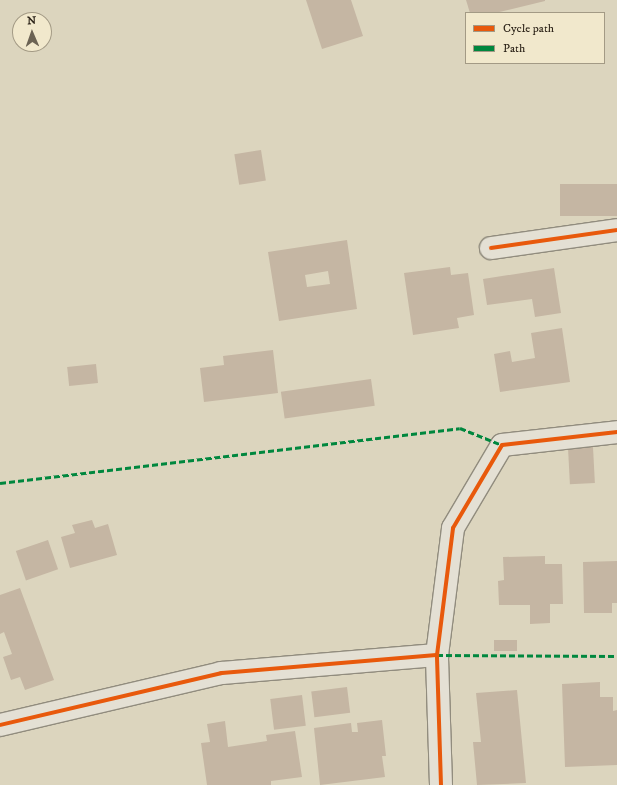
<!DOCTYPE html>
<html>
<head>
<meta charset="utf-8">
<style>
  body { margin:0 }
  #map { position:relative; width:617px; height:785px; overflow:hidden; background:#dcd5be; font-family:"IM FELL DW Pica",serif }
  div>[style] { position:absolute }
  .building>* { inset:0; background:#c5b6a3; transform-origin:0 0 }
  .roads { filter:drop-shadow(1px 0 #918c7e) drop-shadow(-1px 0 #918c7e) drop-shadow(0 1px #918c7e) drop-shadow(0 -1px #918c7e) }
  .minor>* { height:22px; margin:-11px; padding:0 11px; transform-origin:11px; border-radius:11px; background:#e4e0d4 }
  .quiet>* { height:3px; margin-top:-1.5px; transform-origin:0; background:repeating-linear-gradient(90deg,#00873e 0 6px,transparent 0 9px) }
  .cycleway>* { height:4px; margin:-2px; padding:0 2px; transform-origin:2px; border-radius:2px; background:#e8590c }
  span { translate:-50% -50%; white-space:nowrap; text-align:center; line-height:1.15; -webkit-text-stroke:3px #f1e8cc; paint-order:stroke }
  .legend { position:absolute; left:465px; top:12px; width:140px; height:52px; box-sizing:border-box; background:#f1e8cc; border:1px solid #a39a85; margin:0; padding:5px 7px; list-style:none; font-size:12px; color:#2f261b }
  .legend li { display:flex; align-items:center; gap:8px; height:20px }
  .legend b { width:20px; border:1px solid #a39a85 }
  .north { position:absolute; left:12px; top:12px; width:40px; height:40px; box-sizing:border-box; background:#f1e8cc; border:1px solid #a39a85; border-radius:50%; rotate:358deg; font-size:11px; font-weight:700; line-height:16px; text-align:center; color:#2f261b }
  .north::after { content:''; display:block; margin:auto; width:14px; height:18px; background:#6c6354; clip-path:polygon(50% 0,100% 100%,50% 72%,0 100%) }
</style>
</head>
<body>
<div id="map">
  <div class="building">
    <div style="clip-path:polygon(306px 0,351px 0,363px 36px,322px 49px)"></div>
    <div style="clip-path:polygon(466px 0,545px 0,545px 1px,495px 13px,470px 13px)"></div>
    <div style="left:261px;top:150px;width:31px;height:27px;rotate:81deg"></div>
    <div style="left:617px;top:184px;width:32px;height:57px;rotate:90deg"></div>
    <div style="clip-path:polygon(evenodd,347px 240px,357px 309px,279px 321px,268px 252px,347px 240px,328px 271px,330px 284px,307px 287px,305px 275px,328px 271px)"></div>
    <div style="clip-path:polygon(450px 267px,451px 275px,468px 273px,474px 315px,457px 318px,459px 328px,413px 335px,404px 273px)"></div>
    <div style="clip-path:polygon(554px 268px,561px 313px,535px 317px,532px 299px,487px 305px,483px 279px)"></div>
    <div style="clip-path:polygon(562px 328px,570px 382px,500px 392px,494px 354px,510px 351px,512px 362px,535px 358px,531px 333px)"></div>
    <div style="clip-path:polygon(273px 350px,278px 393px,204px 402px,200px 368px,224px 365px,223px 356px)"></div>
    <div style="left:96px;top:364px;width:19px;height:29px;rotate:84deg"></div>
    <div style="left:371px;top:379px;width:27px;height:91px;rotate:82deg"></div>
    <div style="left:593px;top:447px;width:36px;height:25px;rotate:87deg"></div>
    <div style="clip-path:polygon(92px 520px,95px 528px,108px 524px,117px 555px,70px 568px,61px 537px,75px 533px,72px 525px)"></div>
    <div style="left:48px;top:540px;width:31px;height:34px;rotate:71deg"></div>
    <div style="clip-path:polygon(545px 556px,545px 564px,562px 564px,563px 604px,550px 604px,550px 623px,530px 624px,530px 605px,499px 605px,498px 581px,504px 580px,503px 557px)"></div>
    <div style="clip-path:polygon(617px 561px,617px 603px,612px 603px,612px 613px,584px 613px,583px 562px)"></div>
    <div style="clip-path:polygon(20px 588px,54px 680px,25px 690px,20px 677px,11px 680px,3px 657px,12px 654px,4px 632px,0 634px,0 595px)"></div>
    <div style="left:494px;top:640px;width:23px;height:11px"></div>
    <div style="clip-path:polygon(600px 682px,600px 697px,613px 697px,613px 711px,617px 710px,617px 765px,565px 767px,562px 684px)"></div>
    <div style="left:347px;top:687px;width:26px;height:36px;rotate:83deg"></div>
    <div style="clip-path:polygon(517px 690px,526px 783px,477px 785px,473px 742px,481px 742px,476px 693px)"></div>
    <div style="left:302px;top:695px;width:31px;height:32px;rotate:83deg"></div>
    <div style="clip-path:polygon(382px 720px,386px 756px,382px 756px,385px 777px,320px 785px,314px 728px,351px 723px,352px 732px,358px 732px,357px 723px)"></div>
    <div style="clip-path:polygon(225px 721px,228px 747px,267px 741px,266px 735px,295px 731px,302px 777px,271px 781px,271px 785px,207px 785px,201px 743px,210px 742px,207px 724px)"></div>
  </div>
  <div class="roads">
    <div class="minor">
      <div style="left:491px;top:248px;width:127px;rotate:-8.1deg"></div>
      <div style="left:0;top:725px;width:227px;rotate:-13.2deg"></div>
      <div style="left:221px;top:673px;width:217px;rotate:-4.8deg"></div>
      <div style="left:441px;top:785px;width:130px;rotate:-91.8deg"></div>
      <div style="left:437px;top:655px;width:128px;rotate:-82.8deg"></div>
      <div style="left:453px;top:528px;width:96px;rotate:-59.4deg"></div>
      <div style="left:502px;top:445px;width:116px;rotate:-6.4deg"></div>
    </div>
  </div>
  <div class="quiet">
    <div style="left:0;top:483px;width:463px;rotate:-6.8deg"></div>
    <div style="left:460px;top:428px;width:45px;rotate:22deg"></div>
    <div style="left:437px;top:655px;width:180px;rotate:0.3deg"></div>
  </div>
  <div class="cycleway">
    <div style="left:491px;top:248px;width:127px;rotate:-8.1deg"></div>
    <div style="left:0;top:725px;width:227px;rotate:-13.2deg"></div>
    <div style="left:221px;top:673px;width:217px;rotate:-4.8deg"></div>
    <div style="left:441px;top:785px;width:130px;rotate:-91.8deg"></div>
    <div style="left:437px;top:655px;width:128px;rotate:-82.8deg"></div>
    <div style="left:453px;top:528px;width:96px;rotate:-59.4deg"></div>
    <div style="left:502px;top:445px;width:116px;rotate:-6.4deg"></div>
  </div>
  <ul class="legend">
  <li><b style="height:5px;background:#e8590c"></b>Cycle path</li>
  <li><b style="height:5px;background:#00873e"></b>Path</li>
  </ul>
  <div class="north">N</div>
</div>
</body>
</html>
